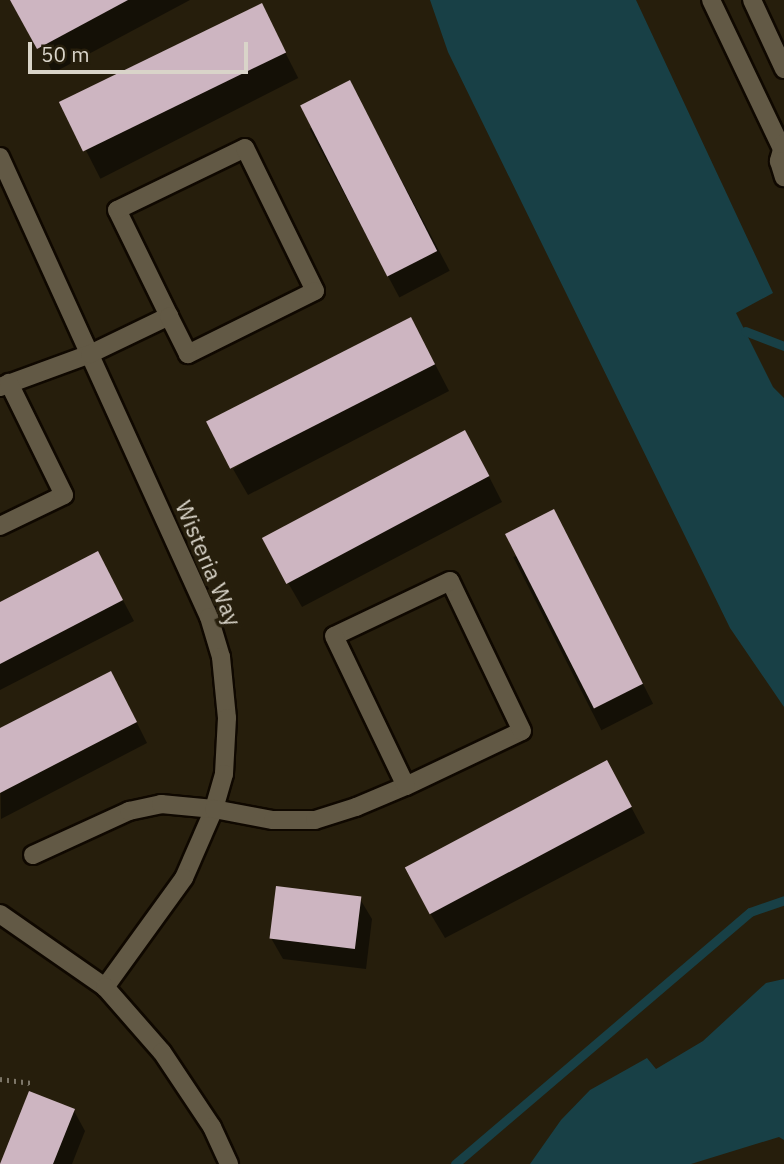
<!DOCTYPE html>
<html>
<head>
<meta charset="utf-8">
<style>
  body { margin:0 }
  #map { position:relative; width:784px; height:1164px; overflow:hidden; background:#261e0c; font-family:"IBM Plex Sans",sans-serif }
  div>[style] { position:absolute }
  .water>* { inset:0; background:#184046 }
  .shadow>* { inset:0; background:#0007; transform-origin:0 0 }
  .stream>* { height:9px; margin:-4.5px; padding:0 4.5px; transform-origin:4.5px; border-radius:4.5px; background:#184046 }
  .building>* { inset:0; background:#cdb5c1; transform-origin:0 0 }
  .path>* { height:4.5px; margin-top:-2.25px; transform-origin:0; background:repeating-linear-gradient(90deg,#7d7668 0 2px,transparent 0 7px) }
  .roads { filter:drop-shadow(2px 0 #0f0800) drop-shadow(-2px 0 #0f0800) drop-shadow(0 2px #0f0800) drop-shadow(0 -2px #0f0800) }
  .lane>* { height:18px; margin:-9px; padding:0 9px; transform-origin:9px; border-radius:9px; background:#625945 }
  .street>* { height:18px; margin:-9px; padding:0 9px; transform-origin:9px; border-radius:9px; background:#625945 }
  span { translate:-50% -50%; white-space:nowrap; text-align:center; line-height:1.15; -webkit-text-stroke:7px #261e0c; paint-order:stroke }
  .street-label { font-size:23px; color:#d9d4c9 }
  .scale { position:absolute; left:28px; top:42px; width:220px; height:32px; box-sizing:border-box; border:4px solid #d9d4c9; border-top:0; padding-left:9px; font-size:21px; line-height:24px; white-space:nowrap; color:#d9d4c9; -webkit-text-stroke:5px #261e0c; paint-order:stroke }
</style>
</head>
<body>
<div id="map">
  <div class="water">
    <div style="clip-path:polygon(430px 0,636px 0,773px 293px,736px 313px,773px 387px,784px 398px,784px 707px,730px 628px,448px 52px)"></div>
    <div style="clip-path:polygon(784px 979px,784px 1140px,779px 1137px,691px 1164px,530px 1164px,561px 1120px,590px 1090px,647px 1058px,656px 1069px,703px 1041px,766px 983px)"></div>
  </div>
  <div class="shadow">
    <div style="clip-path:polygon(15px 0,190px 0,53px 73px)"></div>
    <div style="left:261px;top:5px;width:82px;height:222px;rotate:63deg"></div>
    <div style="left:360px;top:102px;width:191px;height:57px;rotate:62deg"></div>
    <div style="clip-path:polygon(425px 345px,449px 391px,248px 495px,233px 469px)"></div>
    <div style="clip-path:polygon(479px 457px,502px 502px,302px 607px,287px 581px)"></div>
    <div style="left:565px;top:531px;width:194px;height:58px;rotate:63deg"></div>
    <div style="clip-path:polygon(109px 574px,134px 621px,0 690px,0 604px)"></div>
    <div style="clip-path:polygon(122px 693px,147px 743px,1px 819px,0 730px)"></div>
    <div style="clip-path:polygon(621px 788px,645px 833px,445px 938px,430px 913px)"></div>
    <div style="clip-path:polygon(360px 899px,372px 919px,366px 969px,283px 959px,271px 938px)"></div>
    <div style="clip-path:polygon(74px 1111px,85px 1131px,72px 1164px,2px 1164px)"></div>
  </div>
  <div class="stream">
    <div style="left:745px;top:331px;width:42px;rotate:21deg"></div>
    <div style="left:455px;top:1164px;width:388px;rotate:-40.5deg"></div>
    <div style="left:750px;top:912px;width:36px;rotate:-19deg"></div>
  </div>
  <div class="building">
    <div style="clip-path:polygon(10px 0,128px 0,37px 49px)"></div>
    <div style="left:262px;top:3px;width:55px;height:226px;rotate:64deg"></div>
    <div style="left:350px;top:80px;width:192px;height:56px;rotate:63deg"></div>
    <div style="left:411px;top:317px;width:53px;height:230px;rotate:63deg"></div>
    <div style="left:465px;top:430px;width:52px;height:230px;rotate:62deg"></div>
    <div style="left:554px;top:509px;width:196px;height:55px;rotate:63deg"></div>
    <div style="clip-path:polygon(98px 551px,123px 600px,0 664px,0 602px)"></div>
    <div style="clip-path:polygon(111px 671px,137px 722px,0 793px,0 728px)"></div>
    <div style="left:607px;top:760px;width:53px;height:229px;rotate:62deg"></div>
    <div style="left:276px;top:886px;width:86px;height:53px;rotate:7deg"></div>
    <div style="clip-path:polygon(29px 1091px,75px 1109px,53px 1164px,0 1164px)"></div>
  </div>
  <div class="path">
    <div style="left:0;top:1079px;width:32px;rotate:7deg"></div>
  </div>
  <div class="roads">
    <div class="lane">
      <div style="left:711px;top:0;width:163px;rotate:64.5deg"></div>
      <div style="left:752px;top:0;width:76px;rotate:65.1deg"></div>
      <div style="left:784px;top:143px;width:19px;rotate:106deg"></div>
      <div style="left:779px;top:161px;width:17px;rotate:73deg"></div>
    </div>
    <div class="street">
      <div style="left:0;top:157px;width:505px;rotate:65.57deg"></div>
      <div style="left:209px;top:617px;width:42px;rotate:73.3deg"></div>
      <div style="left:221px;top:657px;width:61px;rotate:84.4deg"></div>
      <div style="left:227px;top:718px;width:56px;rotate:93.1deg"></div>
      <div style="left:224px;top:774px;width:36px;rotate:106deg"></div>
      <div style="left:214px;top:809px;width:75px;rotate:113.5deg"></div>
      <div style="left:184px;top:878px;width:135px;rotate:125.9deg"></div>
      <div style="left:0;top:387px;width:96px;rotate:-20.1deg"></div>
      <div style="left:90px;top:354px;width:88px;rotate:-25.7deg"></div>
      <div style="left:169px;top:316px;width:118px;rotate:-116.1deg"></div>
      <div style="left:117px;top:210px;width:142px;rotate:-25.8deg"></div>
      <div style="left:245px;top:148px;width:159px;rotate:63.9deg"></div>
      <div style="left:315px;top:291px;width:142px;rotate:153.6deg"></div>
      <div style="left:188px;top:354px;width:42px;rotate:-116.6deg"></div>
      <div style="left:0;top:526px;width:71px;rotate:-25.8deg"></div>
      <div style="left:64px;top:495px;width:125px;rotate:-116.2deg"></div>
      <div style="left:33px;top:855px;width:106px;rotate:-24.6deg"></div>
      <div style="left:129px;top:811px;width:33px;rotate:-12deg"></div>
      <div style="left:161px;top:804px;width:53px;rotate:5.4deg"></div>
      <div style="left:214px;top:809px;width:60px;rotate:10.6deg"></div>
      <div style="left:273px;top:820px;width:42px"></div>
      <div style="left:315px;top:820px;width:43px;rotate:-17.6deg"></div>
      <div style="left:356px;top:807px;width:54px;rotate:-22.8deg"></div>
      <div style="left:406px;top:786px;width:128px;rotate:-25.4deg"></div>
      <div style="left:522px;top:731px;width:166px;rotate:-115.6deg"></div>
      <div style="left:450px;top:581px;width:128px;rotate:154.6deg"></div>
      <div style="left:334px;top:636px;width:166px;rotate:64.4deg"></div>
      <div style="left:0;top:914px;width:128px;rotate:34.8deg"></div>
      <div style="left:105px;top:987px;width:86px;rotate:48.8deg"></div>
      <div style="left:162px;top:1052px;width:90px;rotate:56.3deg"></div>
      <div style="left:212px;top:1127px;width:41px;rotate:65.3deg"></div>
    </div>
  </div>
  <div class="street-label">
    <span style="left:209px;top:563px;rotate:67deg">Wisteria Way</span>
  </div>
  <div class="scale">50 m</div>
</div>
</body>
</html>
